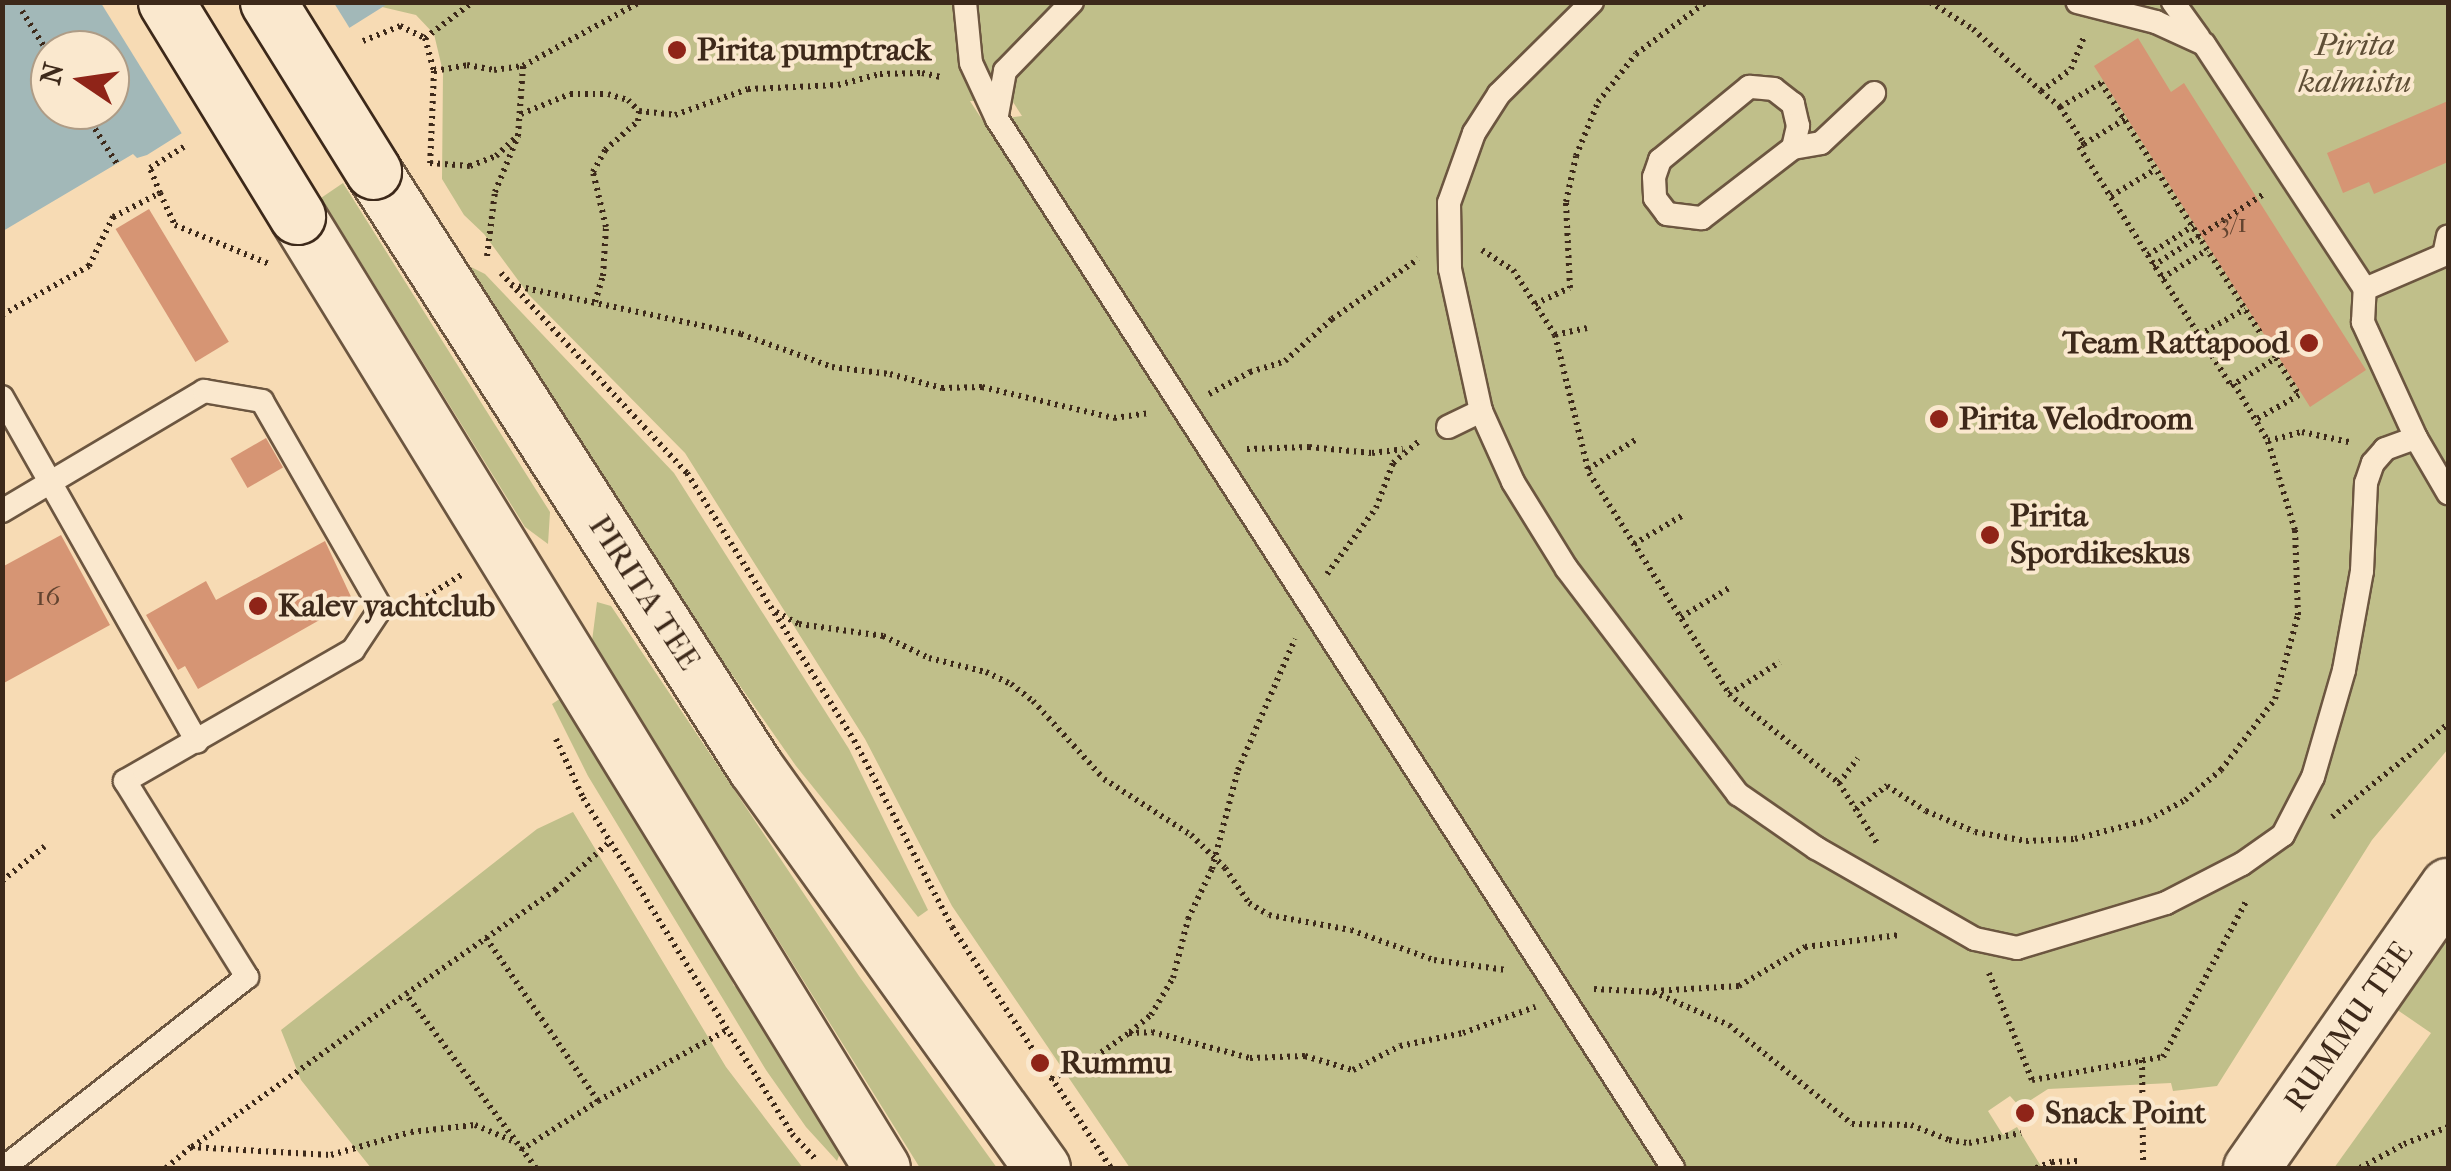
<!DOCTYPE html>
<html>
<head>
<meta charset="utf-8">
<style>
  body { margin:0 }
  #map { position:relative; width:2451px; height:1171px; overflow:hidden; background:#f7dbb4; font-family:"IM FELL French Canon",serif }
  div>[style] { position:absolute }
  .green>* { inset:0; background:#c0bf8a }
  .water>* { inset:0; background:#a2b8b8 }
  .pier>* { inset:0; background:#f7dbb4 }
  .building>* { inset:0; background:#d69574; transform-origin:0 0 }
  .path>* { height:6px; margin-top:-3px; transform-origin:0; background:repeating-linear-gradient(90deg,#3d291a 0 2.5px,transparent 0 7.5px) }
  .roads { filter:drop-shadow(2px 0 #6c5640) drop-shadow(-2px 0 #6c5640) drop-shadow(0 2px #6c5640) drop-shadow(0 -2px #6c5640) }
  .service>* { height:22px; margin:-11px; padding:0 11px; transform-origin:11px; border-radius:11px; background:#fae8ce }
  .secondary>* { height:55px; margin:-27.5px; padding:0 27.5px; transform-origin:27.5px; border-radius:27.5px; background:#fae8ce }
  .bridges { filter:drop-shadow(2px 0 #3d291a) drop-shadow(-2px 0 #3d291a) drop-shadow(0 2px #3d291a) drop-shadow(0 -2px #3d291a) }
  .secondary-bridge>* { height:55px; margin:-27.5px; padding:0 27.5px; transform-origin:27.5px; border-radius:27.5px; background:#fae8ce }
  .dots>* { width:28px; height:28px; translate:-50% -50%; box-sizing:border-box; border:5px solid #fae8ce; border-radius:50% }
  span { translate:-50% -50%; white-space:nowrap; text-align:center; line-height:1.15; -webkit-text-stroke:8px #fae8ce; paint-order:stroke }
  .number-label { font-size:28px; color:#634430 }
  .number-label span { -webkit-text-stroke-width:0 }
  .park-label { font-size:32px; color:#5e4e36; font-style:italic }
  .poi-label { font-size:32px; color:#3d291a; font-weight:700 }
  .left { translate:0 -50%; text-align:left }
  .right { translate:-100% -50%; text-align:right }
  .street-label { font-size:32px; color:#3d291a }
  .frame { position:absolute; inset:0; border:5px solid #3d291a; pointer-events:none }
  .north { position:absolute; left:30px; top:30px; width:100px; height:100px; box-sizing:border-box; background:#fae8ce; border:2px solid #ae9c86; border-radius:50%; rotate:283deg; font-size:28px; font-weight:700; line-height:40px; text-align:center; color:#3d291a }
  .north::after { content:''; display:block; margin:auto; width:35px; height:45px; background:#8f2418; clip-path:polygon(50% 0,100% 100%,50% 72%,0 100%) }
</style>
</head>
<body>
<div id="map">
  <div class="green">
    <div style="clip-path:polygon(evenodd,389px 2px,2448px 3px,2448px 749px,2372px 840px,2217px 1086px,2173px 1091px,2171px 1083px,2048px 1089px,2020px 1107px,2010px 1096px,1988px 1111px,2003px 1135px,2017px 1127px,2042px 1168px,1130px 1168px,952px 906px,865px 739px,685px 453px,529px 295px,484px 234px,464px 215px,442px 179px,443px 72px,434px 34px,416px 15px,382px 7px,389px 2px,970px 101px,1013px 102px,1022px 116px,983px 121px,970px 101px)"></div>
    <div style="clip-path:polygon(343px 183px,550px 512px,548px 544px,525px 527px,321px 198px)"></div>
    <div style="clip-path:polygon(465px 264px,485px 274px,674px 473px,849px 749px,928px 910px,918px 917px,796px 766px,724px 663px)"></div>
    <div style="clip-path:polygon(597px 602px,611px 606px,859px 976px,997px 1168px,920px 1168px,592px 641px)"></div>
    <div style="clip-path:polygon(561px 698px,723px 959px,734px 986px,742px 989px,842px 1148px,837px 1161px,806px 1127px,766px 1070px,588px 776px,552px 704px)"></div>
    <div style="clip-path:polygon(573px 812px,726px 1067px,803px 1168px,371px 1168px,301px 1080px,281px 1030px,537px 829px)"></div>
    <div style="clip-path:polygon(2448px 938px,2448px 1168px,2334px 1168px,2431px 1033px,2396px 1009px)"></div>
  </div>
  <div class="water">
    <div style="clip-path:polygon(evenodd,3px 3px,389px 3px,147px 155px,137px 158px,133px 154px,3px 231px,3px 3px,50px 50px,110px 50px,110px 110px,50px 110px,50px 50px)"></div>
  </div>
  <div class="pier">
    <div style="clip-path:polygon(101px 3px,334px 3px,352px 32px,184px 137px)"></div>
  </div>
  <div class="building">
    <div style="clip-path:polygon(2138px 38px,2171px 92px,2184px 83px,2366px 370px,2310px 407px,2094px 66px)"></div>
    <div style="clip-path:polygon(2448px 101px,2448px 162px,2374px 194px,2369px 182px,2343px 193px,2327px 153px)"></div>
    <div style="left:149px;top:209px;width:155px;height:39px;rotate:59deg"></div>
    <div style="left:266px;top:438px;width:34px;height:41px;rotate:60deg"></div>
    <div style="clip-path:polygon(61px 535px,110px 625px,2px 684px,2px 567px)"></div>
    <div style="clip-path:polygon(325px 541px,353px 601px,198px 689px,185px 666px,178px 670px,146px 615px,206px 581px,216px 600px)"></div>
  </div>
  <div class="path">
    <div style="left:1930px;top:2px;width:51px;rotate:32.1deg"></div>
    <div style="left:1973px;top:29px;width:92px;rotate:42.4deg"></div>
    <div style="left:2041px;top:91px;width:37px;rotate:-36deg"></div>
    <div style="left:2071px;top:69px;width:35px;rotate:-68deg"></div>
    <div style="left:22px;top:11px;width:53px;rotate:58.1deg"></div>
    <div style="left:425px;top:38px;width:60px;rotate:-36.9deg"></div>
    <div style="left:363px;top:41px;width:40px;rotate:-22deg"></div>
    <div style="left:400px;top:26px;width:28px;rotate:26deg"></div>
    <div style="left:425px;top:38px;width:34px;rotate:75deg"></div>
    <div style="left:434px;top:71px;width:97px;rotate:92.4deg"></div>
    <div style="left:434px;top:71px;width:34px;rotate:-10deg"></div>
    <div style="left:467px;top:65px;width:27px;rotate:10deg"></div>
    <div style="left:494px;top:70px;width:29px;rotate:-8deg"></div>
    <div style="left:523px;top:66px;width:133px;rotate:-28.7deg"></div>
    <div style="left:2041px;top:91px;width:25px;rotate:40deg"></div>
    <div style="left:2060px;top:107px;width:44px;rotate:57deg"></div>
    <div style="left:2084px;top:144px;width:6px;rotate:149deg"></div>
    <div style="left:2079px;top:147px;width:283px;rotate:57.5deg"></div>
    <div style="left:2231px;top:386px;width:53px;rotate:-31.9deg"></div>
    <div style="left:2060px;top:107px;width:48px;rotate:-30.3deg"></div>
    <div style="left:2101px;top:83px;width:326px;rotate:57.5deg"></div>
    <div style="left:2276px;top:358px;width:44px;rotate:58.1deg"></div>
    <div style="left:2299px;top:395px;width:51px;rotate:150.4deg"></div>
    <div style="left:83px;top:110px;width:64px;rotate:57.8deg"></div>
    <div style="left:521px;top:114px;width:53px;rotate:-22.2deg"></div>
    <div style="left:570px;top:94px;width:38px"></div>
    <div style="left:608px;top:94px;width:21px;rotate:17deg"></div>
    <div style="left:628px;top:100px;width:16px;rotate:45deg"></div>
    <div style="left:639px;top:111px;width:36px;rotate:6deg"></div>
    <div style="left:675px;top:115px;width:77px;rotate:-19.6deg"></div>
    <div style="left:748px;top:89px;width:90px;rotate:-2.5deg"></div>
    <div style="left:838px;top:85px;width:43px;rotate:-14.7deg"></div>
    <div style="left:880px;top:74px;width:42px;rotate:-1.4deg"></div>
    <div style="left:922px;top:73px;width:19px;rotate:12deg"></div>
    <div style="left:2084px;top:144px;width:48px;rotate:-31.4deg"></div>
    <div style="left:430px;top:163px;width:40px;rotate:4.3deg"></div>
    <div style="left:470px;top:166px;width:28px;rotate:-21deg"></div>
    <div style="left:496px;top:156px;width:26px;rotate:-43deg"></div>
    <div style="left:160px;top:193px;width:27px;rotate:-112deg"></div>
    <div style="left:150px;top:168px;width:40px;rotate:-32deg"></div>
    <div style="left:2111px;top:196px;width:52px;rotate:-31deg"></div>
    <div style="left:1482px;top:250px;width:37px;rotate:33deg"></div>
    <div style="left:1513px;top:270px;width:77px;rotate:57.1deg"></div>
    <div style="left:2148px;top:255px;width:54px;rotate:-32.8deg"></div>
    <div style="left:487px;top:256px;width:64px;rotate:-82.9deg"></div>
    <div style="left:495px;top:192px;width:61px;rotate:-67.7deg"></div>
    <div style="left:518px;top:136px;width:70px;rotate:-85.9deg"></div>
    <div style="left:2153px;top:266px;width:132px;rotate:-33deg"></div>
    <div style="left:501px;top:273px;width:273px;rotate:47.1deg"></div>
    <div style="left:687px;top:473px;width:315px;rotate:58deg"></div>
    <div style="left:854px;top:740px;width:211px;rotate:62.3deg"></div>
    <div style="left:952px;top:927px;width:289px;rotate:56.6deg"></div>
    <div style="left:2162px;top:278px;width:53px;rotate:-31.9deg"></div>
    <div style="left:511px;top:285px;width:235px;rotate:12deg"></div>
    <div style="left:741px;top:334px;width:97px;rotate:19.9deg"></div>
    <div style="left:832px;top:367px;width:58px;rotate:6.9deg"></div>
    <div style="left:890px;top:374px;width:54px;rotate:15.1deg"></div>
    <div style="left:942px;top:388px;width:40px;rotate:-1.4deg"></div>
    <div style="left:982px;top:387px;width:136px;rotate:13.2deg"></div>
    <div style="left:1114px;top:418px;width:35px;rotate:-8deg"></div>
    <div style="left:595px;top:302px;width:27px;rotate:-73deg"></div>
    <div style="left:603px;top:276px;width:49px;rotate:-86.5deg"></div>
    <div style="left:606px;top:227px;width:57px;rotate:-103.3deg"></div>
    <div style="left:593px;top:172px;width:25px;rotate:-61deg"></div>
    <div style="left:605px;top:150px;width:44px;rotate:-41.3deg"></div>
    <div style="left:638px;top:121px;width:10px;rotate:-84deg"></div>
    <div style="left:1535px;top:304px;width:38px;rotate:-25deg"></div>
    <div style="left:1570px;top:288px;width:86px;rotate:-92.7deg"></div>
    <div style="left:1566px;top:202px;width:47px;rotate:-77.7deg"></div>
    <div style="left:1576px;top:156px;width:58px;rotate:-67.8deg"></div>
    <div style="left:1598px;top:102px;width:61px;rotate:-51.6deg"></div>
    <div style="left:1636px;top:54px;width:87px;rotate:-36.6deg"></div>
    <div style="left:2px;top:315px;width:100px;rotate:-29.4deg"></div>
    <div style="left:89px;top:266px;width:55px;rotate:-63.9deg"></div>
    <div style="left:113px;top:217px;width:53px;rotate:-27.1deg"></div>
    <div style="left:160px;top:193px;width:35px;rotate:65deg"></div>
    <div style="left:175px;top:225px;width:102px;rotate:22.5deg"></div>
    <div style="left:1587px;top:328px;width:33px;rotate:168deg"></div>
    <div style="left:1555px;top:335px;width:142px;rotate:76.2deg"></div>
    <div style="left:1589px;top:473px;width:262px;rotate:57.6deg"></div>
    <div style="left:1729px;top:694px;width:141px;rotate:39deg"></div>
    <div style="left:1839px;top:783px;width:71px;rotate:57.7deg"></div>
    <div style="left:2199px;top:335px;width:53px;rotate:-29.5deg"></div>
    <div style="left:2234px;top:384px;width:66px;rotate:59.2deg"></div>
    <div style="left:2268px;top:441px;width:35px;rotate:-15deg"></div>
    <div style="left:2302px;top:432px;width:48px;rotate:12deg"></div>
    <div style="left:1209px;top:394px;width:47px;rotate:-28.2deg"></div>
    <div style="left:1250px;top:372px;width:37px;rotate:-17deg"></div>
    <div style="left:1285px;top:361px;width:63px;rotate:-41.8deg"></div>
    <div style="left:1332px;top:319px;width:105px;rotate:-34.9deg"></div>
    <div style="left:1247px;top:449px;width:62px;rotate:-1.8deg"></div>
    <div style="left:1309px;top:447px;width:63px;rotate:5.4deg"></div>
    <div style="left:1372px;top:453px;width:31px;rotate:-7deg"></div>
    <div style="left:1588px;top:469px;width:57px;rotate:-31.5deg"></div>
    <div style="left:1634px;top:544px;width:59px;rotate:-30.5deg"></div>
    <div style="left:1327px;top:574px;width:82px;rotate:-53.4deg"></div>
    <div style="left:1376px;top:508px;width:48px;rotate:-69.3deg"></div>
    <div style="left:1393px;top:463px;width:35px;rotate:-40deg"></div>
    <div style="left:414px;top:604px;width:57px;rotate:-31.5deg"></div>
    <div style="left:776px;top:612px;width:26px;rotate:28deg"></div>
    <div style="left:799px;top:624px;width:85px;rotate:8.1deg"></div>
    <div style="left:883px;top:636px;width:51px;rotate:25.6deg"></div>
    <div style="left:929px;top:658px;width:59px;rotate:13.8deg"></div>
    <div style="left:986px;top:672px;width:28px;rotate:26deg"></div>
    <div style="left:1011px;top:684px;width:28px;rotate:38deg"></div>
    <div style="left:1033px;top:701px;width:105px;rotate:47.7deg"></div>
    <div style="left:1104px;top:779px;width:103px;rotate:32.8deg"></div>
    <div style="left:1191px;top:835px;width:47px;rotate:44.1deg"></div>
    <div style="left:1225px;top:868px;width:42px;rotate:55.6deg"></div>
    <div style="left:1249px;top:903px;width:23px;rotate:31deg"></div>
    <div style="left:1269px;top:915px;width:83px;rotate:10.4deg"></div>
    <div style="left:1351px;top:930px;width:88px;rotate:19.9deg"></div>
    <div style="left:1434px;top:960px;width:73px;rotate:7.9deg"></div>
    <div style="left:1681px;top:617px;width:58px;rotate:-31deg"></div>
    <div style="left:1729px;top:694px;width:60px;rotate:-32.1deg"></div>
    <div style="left:556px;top:739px;width:65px;rotate:65.4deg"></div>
    <div style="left:583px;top:798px;width:396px;rotate:58.1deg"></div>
    <div style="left:792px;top:1134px;width:37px;rotate:47deg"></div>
    <div style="left:1839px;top:783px;width:31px;rotate:-53deg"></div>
    <div style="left:1856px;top:809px;width:39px;rotate:-37deg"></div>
    <div style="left:1887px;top:786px;width:46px;rotate:32.7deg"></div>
    <div style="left:1926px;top:811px;width:53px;rotate:23.2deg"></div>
    <div style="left:1975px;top:832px;width:52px;rotate:10deg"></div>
    <div style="left:2026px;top:841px;width:49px;rotate:-2.3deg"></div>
    <div style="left:2075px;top:839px;width:75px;rotate:-14.6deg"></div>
    <div style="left:2148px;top:820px;width:42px;rotate:-28.4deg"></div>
    <div style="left:2185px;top:800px;width:47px;rotate:-39.8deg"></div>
    <div style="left:2221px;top:770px;width:89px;rotate:-52.7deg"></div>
    <div style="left:2275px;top:699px;width:87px;rotate:-74.7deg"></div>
    <div style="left:2298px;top:615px;width:85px;rotate:-92deg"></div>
    <div style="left:2295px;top:530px;width:93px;rotate:-106.9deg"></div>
    <div style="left:2332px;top:817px;width:149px;rotate:-38.7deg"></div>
    <div style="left:2px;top:881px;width:55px;rotate:-39.1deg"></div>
    <div style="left:486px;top:938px;width:198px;rotate:55.5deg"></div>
    <div style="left:1989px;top:973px;width:115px;rotate:68.1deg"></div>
    <div style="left:2032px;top:1080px;width:133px;rotate:-10deg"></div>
    <div style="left:2163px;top:1057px;width:178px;rotate:-61.9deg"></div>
    <div style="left:1594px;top:989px;width:59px;rotate:2.9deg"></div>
    <div style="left:1653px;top:992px;width:83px;rotate:23.5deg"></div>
    <div style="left:1729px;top:1025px;width:158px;rotate:38.8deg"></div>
    <div style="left:1852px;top:1124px;width:59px;rotate:1deg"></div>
    <div style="left:1911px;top:1125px;width:41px;rotate:21.5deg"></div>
    <div style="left:1949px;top:1140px;width:20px;rotate:9deg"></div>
    <div style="left:1969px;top:1143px;width:53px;rotate:-10.9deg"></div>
    <div style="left:1654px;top:991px;width:85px;rotate:-3.4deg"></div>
    <div style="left:1739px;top:986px;width:77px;rotate:-30.6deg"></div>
    <div style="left:1805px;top:947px;width:95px;rotate:-7.3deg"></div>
    <div style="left:1130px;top:1032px;width:27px;rotate:-39deg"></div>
    <div style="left:1151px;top:1015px;width:43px;rotate:-59.3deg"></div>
    <div style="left:1173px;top:978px;width:61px;rotate:-75.7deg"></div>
    <div style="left:1188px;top:919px;width:55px;rotate:-64.4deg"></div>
    <div style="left:1212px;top:869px;width:102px;rotate:-75.3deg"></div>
    <div style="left:1238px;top:770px;width:143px;rotate:-66.5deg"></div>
    <div style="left:2142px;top:1060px;width:100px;rotate:89.4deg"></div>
    <div style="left:1051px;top:1079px;width:42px;rotate:-25.3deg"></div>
    <div style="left:1089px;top:1061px;width:49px;rotate:-35deg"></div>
    <div style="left:1129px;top:1033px;width:23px;rotate:-2deg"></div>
    <div style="left:1152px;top:1032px;width:101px;rotate:14.9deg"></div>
    <div style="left:1250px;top:1058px;width:55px;rotate:-2.1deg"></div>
    <div style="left:1305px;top:1056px;width:50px;rotate:16.3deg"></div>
    <div style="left:1353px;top:1070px;width:53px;rotate:-27.1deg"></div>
    <div style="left:1400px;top:1046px;width:64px;rotate:-11.7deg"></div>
    <div style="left:1463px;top:1033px;width:77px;rotate:-19.9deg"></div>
    <div style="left:192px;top:1147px;width:263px;rotate:-35.6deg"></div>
    <div style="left:521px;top:1150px;width:91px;rotate:-32.5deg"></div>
    <div style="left:598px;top:1101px;width:149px;rotate:-28.8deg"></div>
    <div style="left:166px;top:1168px;width:33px;rotate:-40deg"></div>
    <div style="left:191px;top:1147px;width:140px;rotate:3.3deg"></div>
    <div style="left:331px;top:1155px;width:83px;rotate:-16deg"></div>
    <div style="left:411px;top:1132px;width:64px;rotate:-6.2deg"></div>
    <div style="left:475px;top:1125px;width:41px;rotate:22.8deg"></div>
    <div style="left:536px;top:1168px;width:217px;rotate:-126.8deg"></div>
    <div style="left:406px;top:994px;width:182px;rotate:-34.9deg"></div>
    <div style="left:555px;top:890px;width:74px;rotate:-41.2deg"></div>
    <div style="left:2036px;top:1168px;width:17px;rotate:-21deg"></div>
    <div style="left:2052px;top:1162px;width:27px;rotate:-2deg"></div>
    <div style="left:2360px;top:1168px;width:50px;rotate:-28.6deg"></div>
    <div style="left:2404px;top:1144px;width:47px;rotate:-21.1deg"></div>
  </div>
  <div class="roads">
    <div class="service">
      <div style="left:965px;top:2px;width:61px;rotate:84.4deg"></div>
      <div style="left:971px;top:63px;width:62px;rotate:65.1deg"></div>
      <div style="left:997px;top:119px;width:1248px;rotate:57.2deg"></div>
      <div style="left:1592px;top:2px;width:131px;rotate:135.3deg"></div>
      <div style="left:1499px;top:94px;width:46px;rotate:122.7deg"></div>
      <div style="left:1474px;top:133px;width:74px;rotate:109.7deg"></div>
      <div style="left:1449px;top:203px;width:66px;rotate:89.1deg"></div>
      <div style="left:1450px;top:269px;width:145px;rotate:77.7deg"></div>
      <div style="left:1481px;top:411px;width:78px;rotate:65.7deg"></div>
      <div style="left:1513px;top:482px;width:102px;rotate:58.2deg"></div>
      <div style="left:1567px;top:569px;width:283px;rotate:52.8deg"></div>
      <div style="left:1738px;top:794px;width:95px;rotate:34.7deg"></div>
      <div style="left:1816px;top:848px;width:183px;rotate:29.8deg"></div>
      <div style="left:1975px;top:939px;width:43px;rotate:12.1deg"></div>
      <div style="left:2017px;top:948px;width:156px;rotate:-16.8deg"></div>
      <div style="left:2166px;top:903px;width:85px;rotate:-27.2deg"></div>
      <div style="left:2242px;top:864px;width:50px;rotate:-35.3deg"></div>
      <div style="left:2283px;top:835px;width:65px;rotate:-62.7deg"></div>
      <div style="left:2313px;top:777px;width:111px;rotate:-73.8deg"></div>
      <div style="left:2344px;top:670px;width:101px;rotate:-79.7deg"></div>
      <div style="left:2362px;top:571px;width:88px;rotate:-87.4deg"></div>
      <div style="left:2366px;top:483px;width:21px;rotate:-71deg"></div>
      <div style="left:2373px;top:463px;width:18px;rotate:-49deg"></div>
      <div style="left:2385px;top:449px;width:33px;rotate:-20deg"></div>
      <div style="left:2416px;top:438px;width:128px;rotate:-114.6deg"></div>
      <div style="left:2363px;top:322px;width:33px;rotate:-87deg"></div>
      <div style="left:2365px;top:289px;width:293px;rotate:-123.3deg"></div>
      <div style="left:2204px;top:44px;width:53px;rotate:-155.4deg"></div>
      <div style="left:2156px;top:22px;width:81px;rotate:-165.8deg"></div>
      <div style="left:2173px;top:2px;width:44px;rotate:54.2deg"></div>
      <div style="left:997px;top:115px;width:45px;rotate:-79.7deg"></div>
      <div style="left:1005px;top:71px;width:96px;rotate:-45.8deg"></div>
      <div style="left:1793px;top:148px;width:23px;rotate:-77deg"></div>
      <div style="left:1798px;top:126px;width:23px;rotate:-103deg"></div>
      <div style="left:1793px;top:104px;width:24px;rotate:-142deg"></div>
      <div style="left:1774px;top:89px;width:25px;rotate:-175deg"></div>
      <div style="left:1749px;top:87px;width:115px;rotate:140.6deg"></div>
      <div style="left:1660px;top:160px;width:18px;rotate:109deg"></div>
      <div style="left:1654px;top:177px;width:21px;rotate:87deg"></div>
      <div style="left:1655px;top:198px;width:20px;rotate:53deg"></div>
      <div style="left:1667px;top:214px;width:35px;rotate:7deg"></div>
      <div style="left:1702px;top:218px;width:115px;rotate:-37.6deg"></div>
      <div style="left:1793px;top:148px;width:28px;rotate:-10deg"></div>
      <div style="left:1821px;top:143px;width:73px;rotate:-43.3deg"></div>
      <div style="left:2365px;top:289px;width:86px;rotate:-23.3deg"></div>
      <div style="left:2444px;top:255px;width:19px;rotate:-78deg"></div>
      <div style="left:2px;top:397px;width:396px;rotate:60.5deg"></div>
      <div style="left:1448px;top:427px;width:37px;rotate:-26deg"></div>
      <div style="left:2416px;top:438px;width:64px;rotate:59.8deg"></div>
      <div style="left:2px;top:511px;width:235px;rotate:-30.7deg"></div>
      <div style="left:204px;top:391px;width:59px;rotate:9.8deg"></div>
      <div style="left:262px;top:401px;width:239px;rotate:60.1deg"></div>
      <div style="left:381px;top:608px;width:50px;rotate:123.7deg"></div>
      <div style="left:353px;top:650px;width:263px;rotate:150.1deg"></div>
      <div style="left:125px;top:781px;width:231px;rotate:58.1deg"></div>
      <div style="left:247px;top:977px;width:310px;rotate:141.9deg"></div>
    </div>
    <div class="secondary">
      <div style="left:373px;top:171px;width:708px;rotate:57.34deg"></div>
      <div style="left:755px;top:767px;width:493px;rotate:54.4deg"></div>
      <div style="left:297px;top:216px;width:1117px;rotate:58.43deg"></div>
      <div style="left:2251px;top:1168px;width:344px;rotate:-55.1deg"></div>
    </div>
  </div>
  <div class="bridges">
    <div class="secondary-bridge">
      <div style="left:166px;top:2px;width:251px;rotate:58.5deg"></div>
      <div style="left:268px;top:2px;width:199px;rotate:58.1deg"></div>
    </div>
  </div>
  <div class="dots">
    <div style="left:677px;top:50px;background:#8f2418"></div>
    <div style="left:2309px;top:343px;background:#8f2418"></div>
    <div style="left:1939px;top:419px;background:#8f2418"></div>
    <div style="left:1990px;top:535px;background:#8f2418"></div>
    <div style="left:258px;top:606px;background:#8f2418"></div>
    <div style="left:1040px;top:1063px;background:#8f2418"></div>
    <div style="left:2025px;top:1113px;background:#8f2418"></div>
  </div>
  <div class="number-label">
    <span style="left:2233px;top:223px">3/1</span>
    <span style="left:48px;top:596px">16</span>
  </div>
  <div class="park-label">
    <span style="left:2355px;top:64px">Pirita<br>kalmistu</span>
  </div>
  <div class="poi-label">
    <span class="left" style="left:697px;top:50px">Pirita pumptrack</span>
    <span class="right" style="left:2289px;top:343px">Team Rattapood</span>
    <span class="left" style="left:1959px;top:419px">Pirita Velodroom</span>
    <span class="left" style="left:2010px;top:535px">Pirita<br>Spordikeskus</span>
    <span class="left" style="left:278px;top:606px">Kalev yachtclub</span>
    <span class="left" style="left:1060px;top:1063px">Rummu</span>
    <span class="left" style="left:2045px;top:1113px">Snack Point</span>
  </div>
  <div class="street-label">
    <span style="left:644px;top:593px;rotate:57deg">PIRITA TEE</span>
    <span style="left:2349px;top:1027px;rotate:-55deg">RUMMU TEE</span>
  </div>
  <div class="frame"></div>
  <div class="north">N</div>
</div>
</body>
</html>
